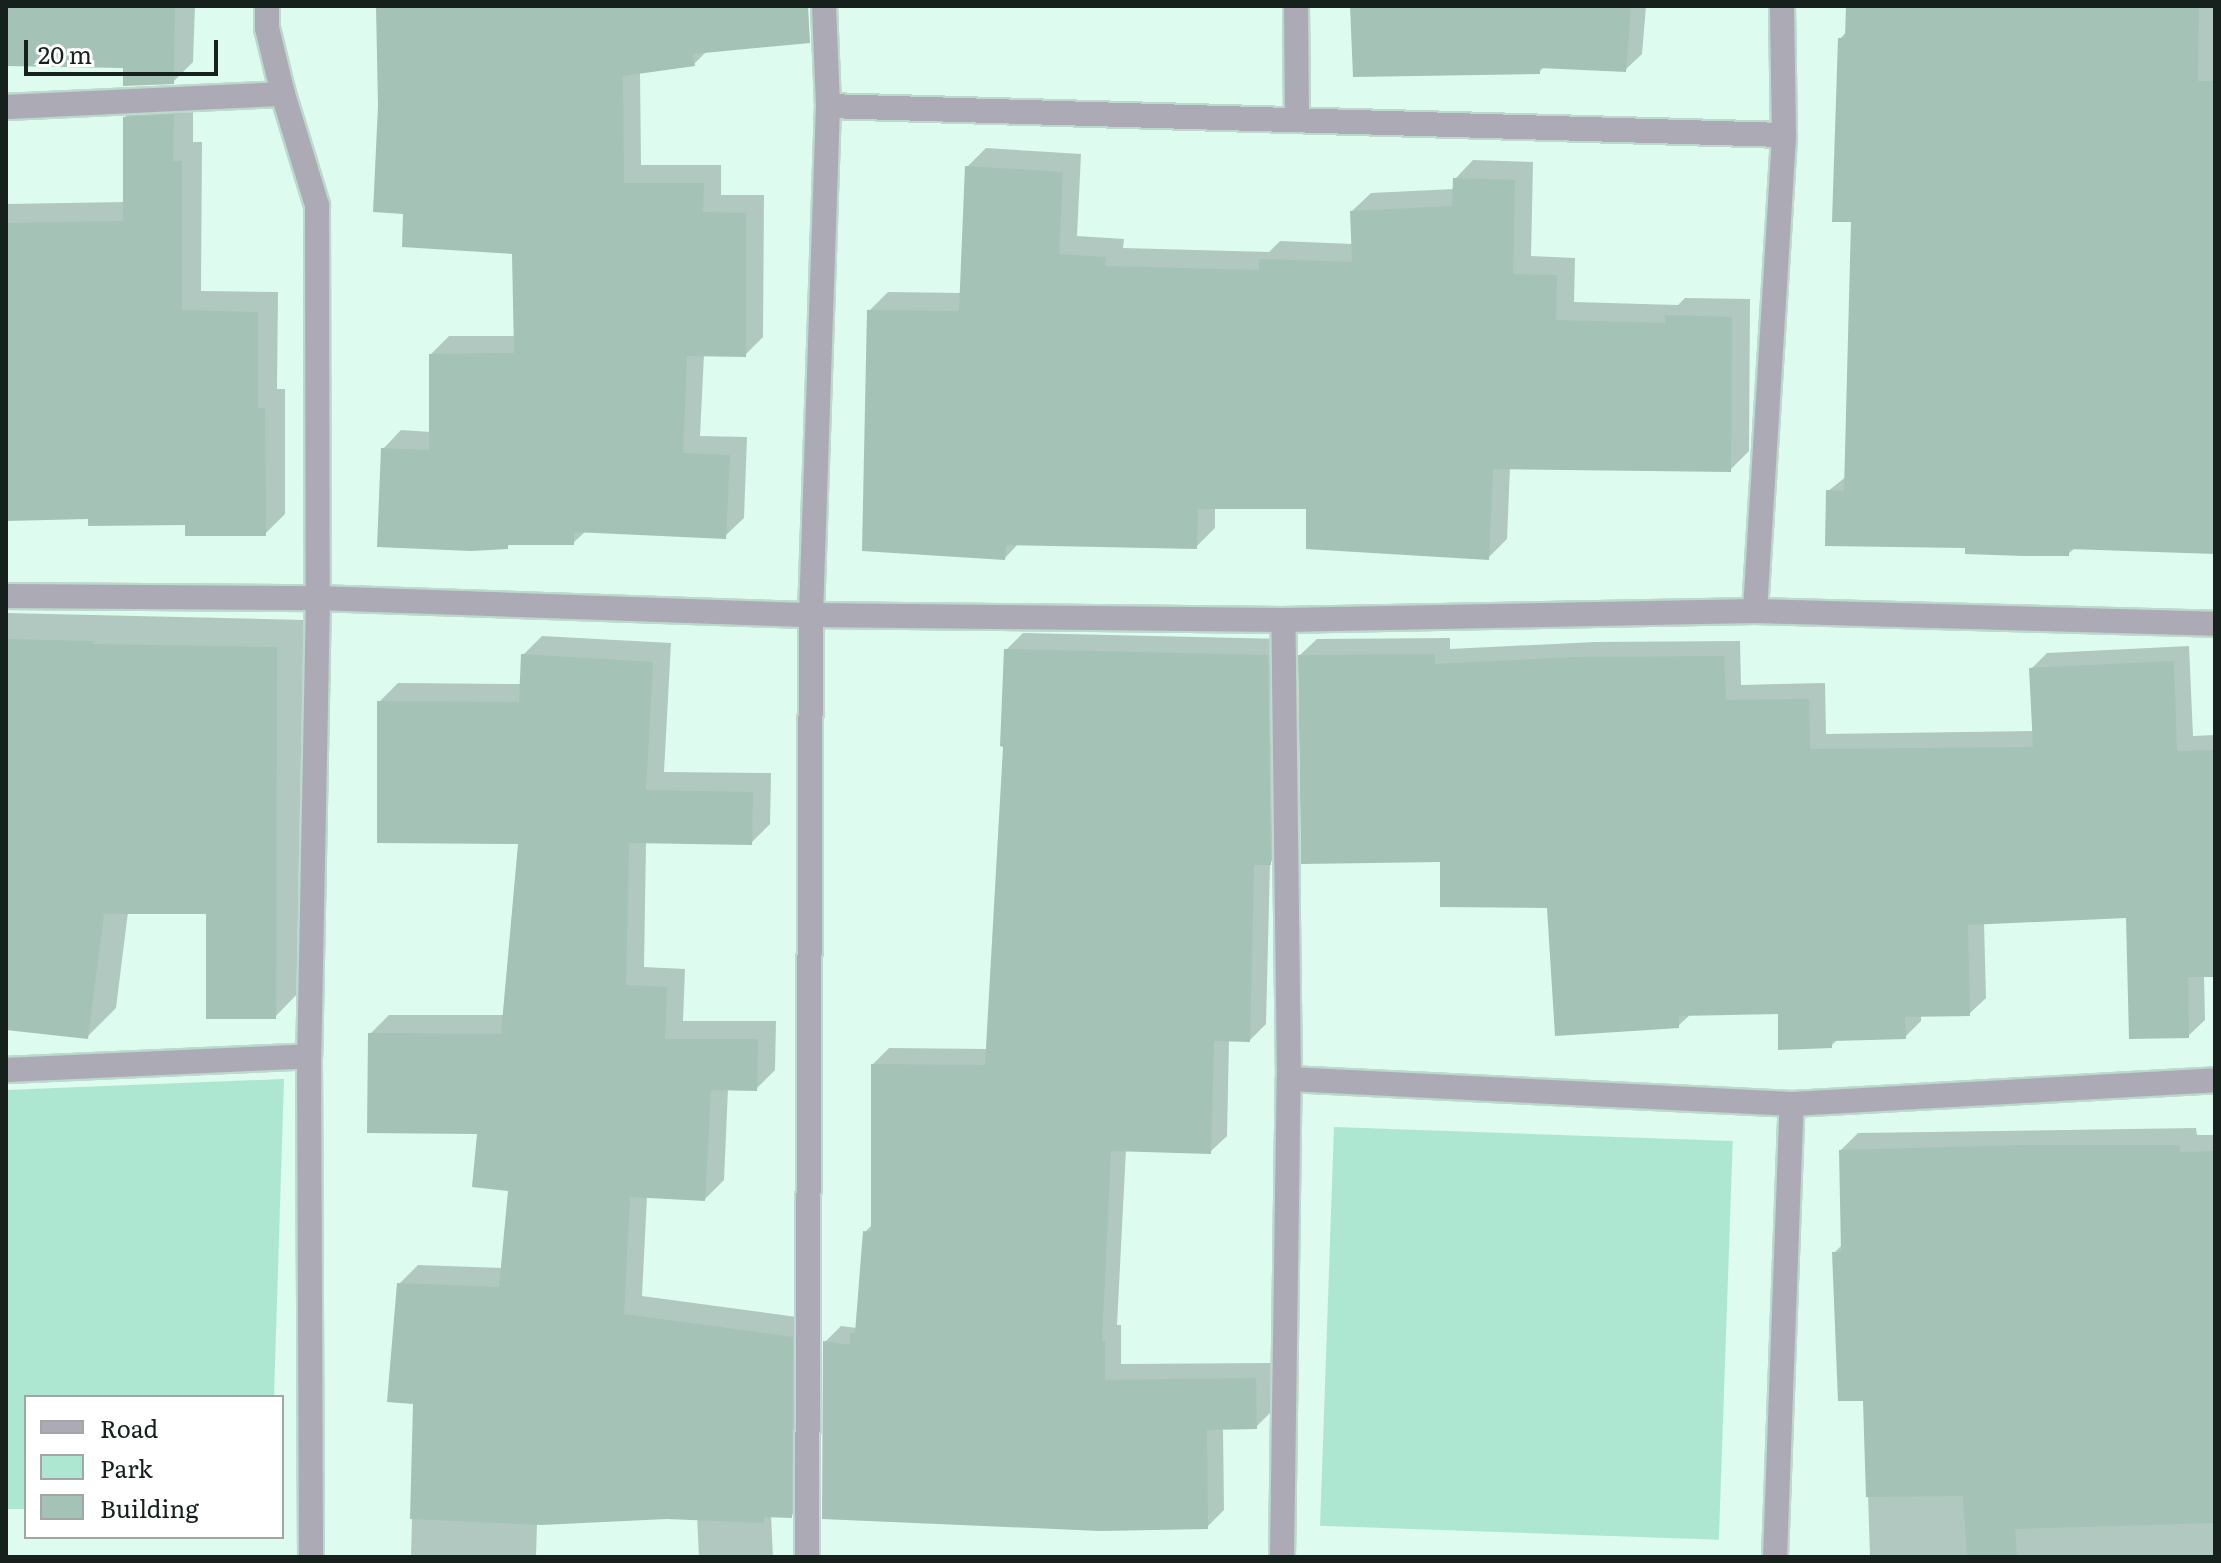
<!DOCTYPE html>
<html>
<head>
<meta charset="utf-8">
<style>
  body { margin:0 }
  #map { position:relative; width:2221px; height:1563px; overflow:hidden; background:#ddfbef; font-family:Literata,serif }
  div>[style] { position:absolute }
  .green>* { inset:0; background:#aee7d1; transform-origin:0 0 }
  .shadow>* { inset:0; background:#0003 }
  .building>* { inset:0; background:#a5c2b6 }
  .roads { filter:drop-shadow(2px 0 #bdd8cd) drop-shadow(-2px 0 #bdd8cd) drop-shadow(0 2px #bdd8cd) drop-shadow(0 -2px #bdd8cd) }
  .minor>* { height:24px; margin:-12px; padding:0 12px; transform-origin:12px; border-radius:12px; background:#abaab5 }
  span { translate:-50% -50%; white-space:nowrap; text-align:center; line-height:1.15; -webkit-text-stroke:6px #fff; paint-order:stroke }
  .frame { position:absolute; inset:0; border:8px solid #16211d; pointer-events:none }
  .legend { position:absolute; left:24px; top:1395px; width:260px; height:144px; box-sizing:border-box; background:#fff; border:2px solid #a2a6a5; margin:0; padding:10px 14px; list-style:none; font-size:24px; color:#16211d }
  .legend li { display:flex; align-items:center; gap:16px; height:40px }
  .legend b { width:40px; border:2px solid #a2a6a5 }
  .scale { position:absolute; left:24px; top:40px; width:194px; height:36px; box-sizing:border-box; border:4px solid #16211d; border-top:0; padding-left:10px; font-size:24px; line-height:28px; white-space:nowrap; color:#16211d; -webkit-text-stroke:6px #fff; paint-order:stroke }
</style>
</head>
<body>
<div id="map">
  <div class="green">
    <div style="clip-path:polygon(284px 1079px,274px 1397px,26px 1397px,26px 1509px,6px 1509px,6px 1090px)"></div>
    <div style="left:1334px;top:1127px;width:399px;height:399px;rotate:2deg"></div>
  </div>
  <div class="shadow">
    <div style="clip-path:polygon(6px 6px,195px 6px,193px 62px,173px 82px,125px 66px,6px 65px)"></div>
    <div style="clip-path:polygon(377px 6px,796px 6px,707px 51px,694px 64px,640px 72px,641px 165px,721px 165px,721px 195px,764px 195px,763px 337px,745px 355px,704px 355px,700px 436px,747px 437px,744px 518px,725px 536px,586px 531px,573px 543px,511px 543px,507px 547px,383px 449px,401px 430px,431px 432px,431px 354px,449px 336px,515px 336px,514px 252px,405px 212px,380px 106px)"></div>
    <div style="clip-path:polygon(1352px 6px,1646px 6px,1642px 54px,1625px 70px,1545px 66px,1539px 72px)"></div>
    <div style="clip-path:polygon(1848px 6px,2214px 6px,2215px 552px,2075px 548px,2068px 554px,1967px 546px,1828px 491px,1847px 476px,1853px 220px,1840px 39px,1847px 31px)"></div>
    <div style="clip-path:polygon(193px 95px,193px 142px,202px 142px,201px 291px,278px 292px,277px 389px,285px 389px,285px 514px,265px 534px,187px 523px,90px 517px,6px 519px,6px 204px,125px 202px,125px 117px,145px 97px)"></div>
    <div style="clip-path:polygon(986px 148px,1081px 154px,1077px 236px,1124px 239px,1123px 248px,1269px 252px,1280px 241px,1353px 244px,1352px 211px,1371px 193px,1454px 189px,1455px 179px,1473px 160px,1533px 162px,1531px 256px,1575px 258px,1574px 302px,1678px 305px,1685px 298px,1750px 299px,1749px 451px,1730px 470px,1510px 467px,1507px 539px,1488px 558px,1308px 507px,1215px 507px,1215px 528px,1196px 547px,1019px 543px,1005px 558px,869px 311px,888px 292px,962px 293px,967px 167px)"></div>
    <div style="clip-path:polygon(6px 613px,304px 620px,303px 988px,275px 1017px,208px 912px,128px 912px,116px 1008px,88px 1036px,6px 1028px)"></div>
    <div style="clip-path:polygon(1023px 633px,1284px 639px,1287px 846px,1270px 863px,1266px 1024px,1250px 1040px,1229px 1040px,1227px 1136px,1210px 1152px,1126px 1149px,1117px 1325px,1121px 1325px,1121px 1364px,1272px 1363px,1272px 1411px,1256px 1427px,1223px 1428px,1224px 1510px,1207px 1527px,825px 1342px,841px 1326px,857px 1328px,865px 1232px,873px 1224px,873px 1064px,889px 1048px,988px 1049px,1005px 745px,1006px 650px)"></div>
    <div style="clip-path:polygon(542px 636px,671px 643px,664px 772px,771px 773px,770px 824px,751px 843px,646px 842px,644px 967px,685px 969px,683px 1021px,776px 1021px,775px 1070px,756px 1089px,728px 1089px,724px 1180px,705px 1199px,647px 1196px,642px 1296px,811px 1319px,810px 1497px,791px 1516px,771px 1515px,773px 1557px,699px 1557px,697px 1515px,537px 1523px,536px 1557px,411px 1557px,415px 1403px,399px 1284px,418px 1265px,503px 1268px,511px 1190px,479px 1132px,370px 1034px,389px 1015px,505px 1015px,521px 842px,379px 702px,398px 683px,522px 684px,523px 655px)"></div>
    <div style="clip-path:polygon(1450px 638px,1450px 649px,1595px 642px,1740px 641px,1741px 685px,1825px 683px,1826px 734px,2034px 731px,2031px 669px,2047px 653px,2189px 646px,2193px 736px,2215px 735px,2215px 974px,2204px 975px,2205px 1020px,2188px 1036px,2128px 916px,1984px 922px,1986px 998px,1969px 1014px,1921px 1015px,1921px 1021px,1905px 1037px,1839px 1038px,1831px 1046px,1780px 1012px,1691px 1014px,1678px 1026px,1549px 906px,1442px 860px,1300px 655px,1317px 639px)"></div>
    <div style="clip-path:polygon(2196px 1128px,2197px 1135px,2215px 1135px,2215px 1557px,1870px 1557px,1865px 1399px,1834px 1253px,1843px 1244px,1841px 1150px,1858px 1133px)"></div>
  </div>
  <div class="building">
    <div style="clip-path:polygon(376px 6px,808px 6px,810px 43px,693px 54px,695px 66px,623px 76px,624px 183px,704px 183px,703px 212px,746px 213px,746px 357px,687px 356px,683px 453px,730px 455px,726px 539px,574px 532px,574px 545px,508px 545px,508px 549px,471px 551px,377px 547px,381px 448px,429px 450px,429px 354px,514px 353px,512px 254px,402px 247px,403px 214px,373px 212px,378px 106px)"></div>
    <div style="clip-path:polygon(1350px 6px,1631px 6px,1626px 72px,1540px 68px,1540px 74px,1353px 77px)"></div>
    <div style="clip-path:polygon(1846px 6px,2199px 6px,2198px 81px,2215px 81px,2215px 554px,2069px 549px,2069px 556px,2024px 556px,1965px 554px,1965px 548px,1825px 546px,1826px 490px,1844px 491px,1851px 222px,1832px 222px,1838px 38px,1845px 38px)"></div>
    <div style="clip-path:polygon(6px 8px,175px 8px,174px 84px,123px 86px,123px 68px,6px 66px)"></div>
    <div style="clip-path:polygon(174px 114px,173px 161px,182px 161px,182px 310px,258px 312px,258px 408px,265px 408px,266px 536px,185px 536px,185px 525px,88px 526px,88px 519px,6px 521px,6px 223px,123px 221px,123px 117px)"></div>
    <div style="clip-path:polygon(965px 166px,1063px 172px,1059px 254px,1106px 257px,1105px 266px,1259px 270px,1259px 259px,1352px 262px,1350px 211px,1452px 206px,1453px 178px,1515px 180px,1513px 274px,1557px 275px,1556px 320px,1665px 323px,1665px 315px,1732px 317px,1731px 472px,1493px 469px,1489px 560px,1306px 549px,1306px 509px,1198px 509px,1197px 549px,1006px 545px,1005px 560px,862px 551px,867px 310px,959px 311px)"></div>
    <div style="clip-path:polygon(6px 639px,93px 641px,93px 644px,277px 647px,276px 1019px,206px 1019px,206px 914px,104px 914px,88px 1039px,6px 1030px)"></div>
    <div style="clip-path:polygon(1004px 649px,1268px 655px,1271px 865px,1254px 865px,1250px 1042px,1214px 1041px,1211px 1154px,1111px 1151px,1102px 1341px,1105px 1341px,1105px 1380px,1256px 1378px,1257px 1429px,1207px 1430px,1208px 1529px,1100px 1531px,822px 1519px,823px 1341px,850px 1345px,850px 1333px,855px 1333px,863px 1231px,871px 1232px,871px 1064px,985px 1065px,1003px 747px,1000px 746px)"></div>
    <div style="clip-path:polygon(521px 654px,653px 662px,646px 790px,753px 792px,752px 845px,629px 843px,626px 985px,667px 987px,665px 1039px,758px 1039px,757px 1091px,711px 1090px,705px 1201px,630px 1197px,624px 1314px,793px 1337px,792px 1518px,764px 1517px,764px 1523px,667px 1519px,541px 1525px,410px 1519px,413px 1404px,387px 1402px,397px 1283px,499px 1287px,508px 1191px,472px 1187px,477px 1134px,367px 1133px,368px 1033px,501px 1034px,518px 844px,377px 843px,377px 701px,519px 702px)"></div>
    <div style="clip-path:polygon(1435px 654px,1435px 664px,1577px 657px,1724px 656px,1726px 700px,1809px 699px,1810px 749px,2033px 747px,2029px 668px,2174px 661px,2177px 751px,2215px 750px,2215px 977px,2188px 977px,2189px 1038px,2129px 1039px,2126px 918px,1968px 925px,1970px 1016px,1905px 1017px,1906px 1039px,1832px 1041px,1832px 1048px,1778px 1050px,1778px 1014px,1679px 1016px,1679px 1028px,1555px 1036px,1547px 908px,1440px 907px,1440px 862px,1301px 864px,1298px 655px)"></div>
    <div style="clip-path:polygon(2026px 1145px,2180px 1145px,2180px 1152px,2215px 1151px,2215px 1523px,2015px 1529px,2017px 1557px,1967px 1557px,1963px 1496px,1866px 1497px,1863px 1401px,1838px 1401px,1832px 1252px,1841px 1252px,1839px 1150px)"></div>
  </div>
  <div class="roads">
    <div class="minor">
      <div style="left:267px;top:6px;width:22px;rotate:90deg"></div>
      <div style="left:267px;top:28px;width:68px;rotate:76.4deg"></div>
      <div style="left:1296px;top:6px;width:112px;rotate:89.5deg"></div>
      <div style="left:828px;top:106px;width:956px;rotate:1.74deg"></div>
      <div style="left:6px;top:107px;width:277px;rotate:-2.7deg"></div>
      <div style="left:283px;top:94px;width:116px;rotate:73deg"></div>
      <div style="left:317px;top:205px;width:393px;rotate:89.9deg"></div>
      <div style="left:318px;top:598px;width:458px;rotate:91.1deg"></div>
      <div style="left:309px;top:1056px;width:501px;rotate:89.77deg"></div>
      <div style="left:6px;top:596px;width:312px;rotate:0.4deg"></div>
      <div style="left:318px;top:598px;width:493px;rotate:2deg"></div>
      <div style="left:811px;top:615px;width:472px;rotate:0.6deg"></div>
      <div style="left:1283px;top:620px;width:472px;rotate:-1.1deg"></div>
      <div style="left:1755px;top:611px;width:460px;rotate:1.6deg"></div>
      <div style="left:1755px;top:611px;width:477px;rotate:-86.5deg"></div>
      <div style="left:1784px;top:135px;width:129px;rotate:-90.9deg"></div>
      <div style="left:6px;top:1070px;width:303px;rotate:-2.6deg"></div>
      <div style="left:1289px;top:1079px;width:504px;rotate:2.85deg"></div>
      <div style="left:1792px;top:1104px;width:424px;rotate:-3.2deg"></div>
      <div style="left:807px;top:1557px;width:942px;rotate:-89.76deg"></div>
      <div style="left:811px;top:615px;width:509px;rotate:-88.09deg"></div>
      <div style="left:828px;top:106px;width:100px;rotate:-92.3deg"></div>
      <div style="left:1282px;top:1557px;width:478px;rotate:-89.2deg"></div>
      <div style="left:1289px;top:1079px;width:459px;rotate:-90.7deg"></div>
      <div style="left:1775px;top:1557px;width:453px;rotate:-87.9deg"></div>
    </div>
  </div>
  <div class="frame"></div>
  <ul class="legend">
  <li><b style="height:10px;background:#abaab5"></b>Road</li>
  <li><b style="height:22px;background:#aee7d1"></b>Park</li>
  <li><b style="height:22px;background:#a5c2b6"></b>Building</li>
  </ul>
  <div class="scale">20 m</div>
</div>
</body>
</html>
